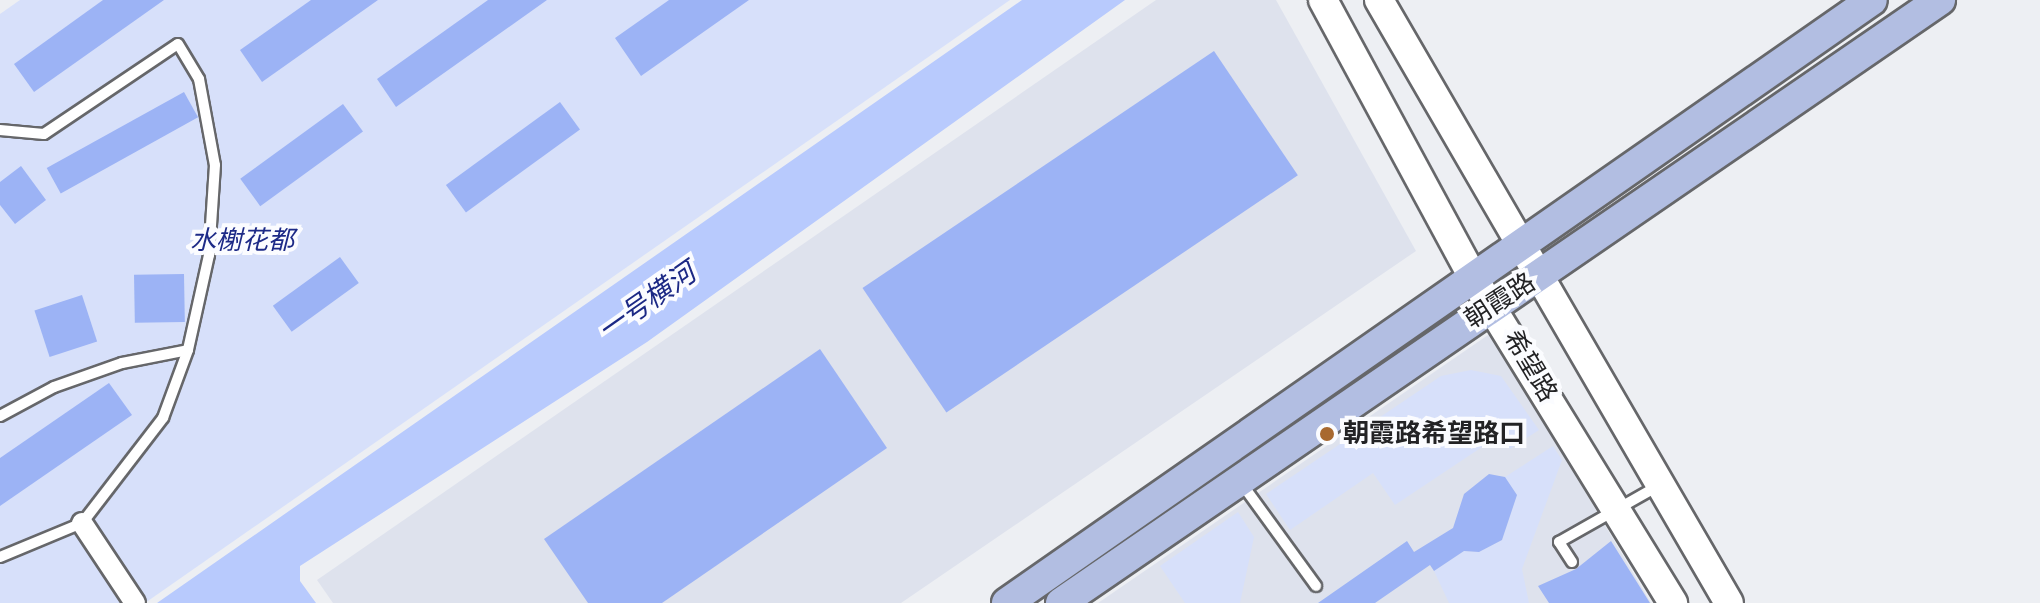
<!DOCTYPE html>
<html>
<head>
<meta charset="utf-8">
<style>
  body { margin:0 }
  #map { position:relative; width:2040px; height:603px; overflow:hidden; background:#edeff3; font-family:"Roboto Serif","Noto Sans SC",serif }
  div>[style] { position:absolute }
  .built>* { inset:0; background:#dee2ed }
  .green>* { inset:0; background:#d7e0fa }
  .water>* { inset:0; background:#b8cafd }
  .building>* { inset:0; background:#9cb3f5; transform-origin:0 0 }
  .roads { filter:drop-shadow(2px 0 #66676a) drop-shadow(-2px 0 #66676a) drop-shadow(0 2px #66676a) drop-shadow(0 -2px #66676a) }
  .lane>* { height:10px; margin:-5px; padding:0 5px; transform-origin:5px; border-radius:5px; background:#fff }
  .street>* { height:20px; margin:-10px; padding:0 10px; transform-origin:10px; border-radius:10px; background:#fff }
  .secondary>* { height:28px; margin:-14px; padding:0 14px; transform-origin:14px; border-radius:14px; background:#fff }
  .primary>* { height:30px; margin:-15px; padding:0 15px; transform-origin:15px; border-radius:15px; background:#b2bee2 }
  .dots>* { width:22px; height:22px; translate:-50% -50%; box-sizing:border-box; border:4px solid #fbfcff; border-radius:50% }
  span { translate:-50% -50%; white-space:nowrap; text-align:center; line-height:1.15; -webkit-text-stroke:8px #fbfcff; paint-order:stroke }
  .park-label { font-size:26px; color:#1d2a87; font-style:italic }
  .street-label { font-size:26px; color:#232325 }
  .poi-label { font-size:26px; color:#232325; font-weight:700 }
  .left { translate:0 -50%; text-align:left }
  .water-label { font-size:28px; color:#1c2985; font-style:italic }
</style>
</head>
<body>
<div id="map">
  <div class="built">
    <div style="clip-path:polygon(1156px 0,1276px 0,1416px 251px,901px 603px,333px 603px,317px 580px)"></div>
    <div style="clip-path:polygon(1491px 333px,1651px 603px,1098px 603px)"></div>
  </div>
  <div class="green">
    <div style="clip-path:polygon(20px 0,1010px 0,145px 603px,0 603px,0 14px)"></div>
    <div style="clip-path:polygon(1471px 370px,1501px 376px,1539px 430px,1510px 449px,1500px 435px,1395px 505px,1373px 473px,1290px 530px,1266px 494px,1441px 376px)"></div>
    <div style="clip-path:polygon(1553px 446px,1562px 460px,1522px 569px,1529px 603px,1449px 603px,1434px 571px,1464px 551px,1479px 552px,1502px 540px,1517px 495px,1505px 477px)"></div>
    <div style="clip-path:polygon(1238px 512px,1254px 537px,1240px 603px,1185px 603px,1160px 566px)"></div>
  </div>
  <div class="water">
    <div style="clip-path:polygon(1022px 0,1125px 0,647px 342px,300px 566px,300px 581px,316px 603px,157px 603px)"></div>
  </div>
  <div class="building">
    <div style="clip-path:polygon(103px 0,164px 0,34px 92px,14px 64px)"></div>
    <div style="clip-path:polygon(311px 0,378px 0,262px 82px,240px 50px)"></div>
    <div style="clip-path:polygon(488px 0,547px 0,396px 107px,377px 79px)"></div>
    <div style="clip-path:polygon(669px 0,749px 0,641px 76px,615px 38px)"></div>
    <div style="left:1214px;top:51px;width:150px;height:424px;rotate:56deg"></div>
    <div style="left:184px;top:92px;width:29px;height:157px;rotate:61deg"></div>
    <div style="left:560px;top:102px;width:34px;height:141px;rotate:54deg"></div>
    <div style="left:343px;top:104px;width:34px;height:127px;rotate:54deg"></div>
    <div style="clip-path:polygon(21px 166px,46px 200px,15px 224px,0 205px,0 182px)"></div>
    <div style="left:340px;top:257px;width:32px;height:83px;rotate:54deg"></div>
    <div style="left:184px;top:274px;width:48px;height:50px;rotate:89deg"></div>
    <div style="left:82px;top:295px;width:49px;height:50px;rotate:72deg"></div>
    <div style="clip-path:polygon(820px 349px,887px 448px,662px 603px,588px 603px,544px 539px)"></div>
    <div style="clip-path:polygon(109px 383px,132px 415px,0 506px,0 458px)"></div>
    <div style="clip-path:polygon(1489px 474px,1505px 477px,1517px 495px,1502px 540px,1479px 552px,1464px 551px,1434px 571px,1430px 565px,1375px 603px,1318px 603px,1407px 541px,1414px 552px,1453px 528px,1464px 494px)"></div>
    <div style="clip-path:polygon(1611px 541px,1650px 603px,1549px 603px,1538px 586px,1576px 569px)"></div>
  </div>
  <div class="roads">
    <div class="lane">
      <div style="left:0;top:130px;width:44px;rotate:5.2deg"></div>
      <div style="left:44px;top:134px;width:161px;rotate:-33.9deg"></div>
      <div style="left:178px;top:44px;width:41px;rotate:59deg"></div>
      <div style="left:199px;top:79px;width:87px;rotate:79.5deg"></div>
      <div style="left:215px;top:165px;width:90px;rotate:93.8deg"></div>
      <div style="left:209px;top:255px;width:97px;rotate:102.5deg"></div>
      <div style="left:188px;top:350px;width:72px;rotate:110.2deg"></div>
      <div style="left:163px;top:418px;width:133px;rotate:127.6deg"></div>
      <div style="left:82px;top:523px;width:89px;rotate:157.5deg"></div>
      <div style="left:0;top:416px;width:61px;rotate:-28.2deg"></div>
      <div style="left:54px;top:387px;width:72px;rotate:-19.4deg"></div>
      <div style="left:122px;top:363px;width:67px;rotate:-11.1deg"></div>
      <div style="left:1242px;top:484px;width:126px;rotate:54deg"></div>
      <div style="left:1572px;top:562px;width:24px;rotate:-123deg"></div>
      <div style="left:1559px;top:542px;width:114px;rotate:-29.5deg"></div>
    </div>
    <div class="street">
      <div style="left:82px;top:523px;width:96px;rotate:56.5deg"></div>
    </div>
    <div class="secondary">
      <div style="left:1323px;top:0;width:314px;rotate:61.6deg"></div>
      <div style="left:1472px;top:276px;width:384px;rotate:58.4deg"></div>
      <div style="left:1379px;top:0;width:697px;rotate:59.87deg"></div>
    </div>
    <div class="primary">
      <div style="left:1007px;top:603px;width:1054px;rotate:-34.88deg"></div>
      <div style="left:1061px;top:603px;width:1066px;rotate:-34.45deg"></div>
    </div>
  </div>
  <div class="dots">
    <div style="left:1327px;top:434px;background:#a86930"></div>
  </div>
  <div class="park-label">
    <span style="left:242px;top:241px">水榭花都</span>
  </div>
  <div class="street-label">
    <span style="left:1500px;top:301px;rotate:-33deg">朝霞路</span>
    <span style="left:1530px;top:366px;rotate:59deg">希望路</span>
  </div>
  <div class="poi-label">
    <span class="left" style="left:1343px;top:434px">朝霞路希望路口</span>
  </div>
  <div class="water-label">
    <span style="left:647px;top:302px;rotate:-35deg">一号横河</span>
  </div>
</div>
</body>
</html>
